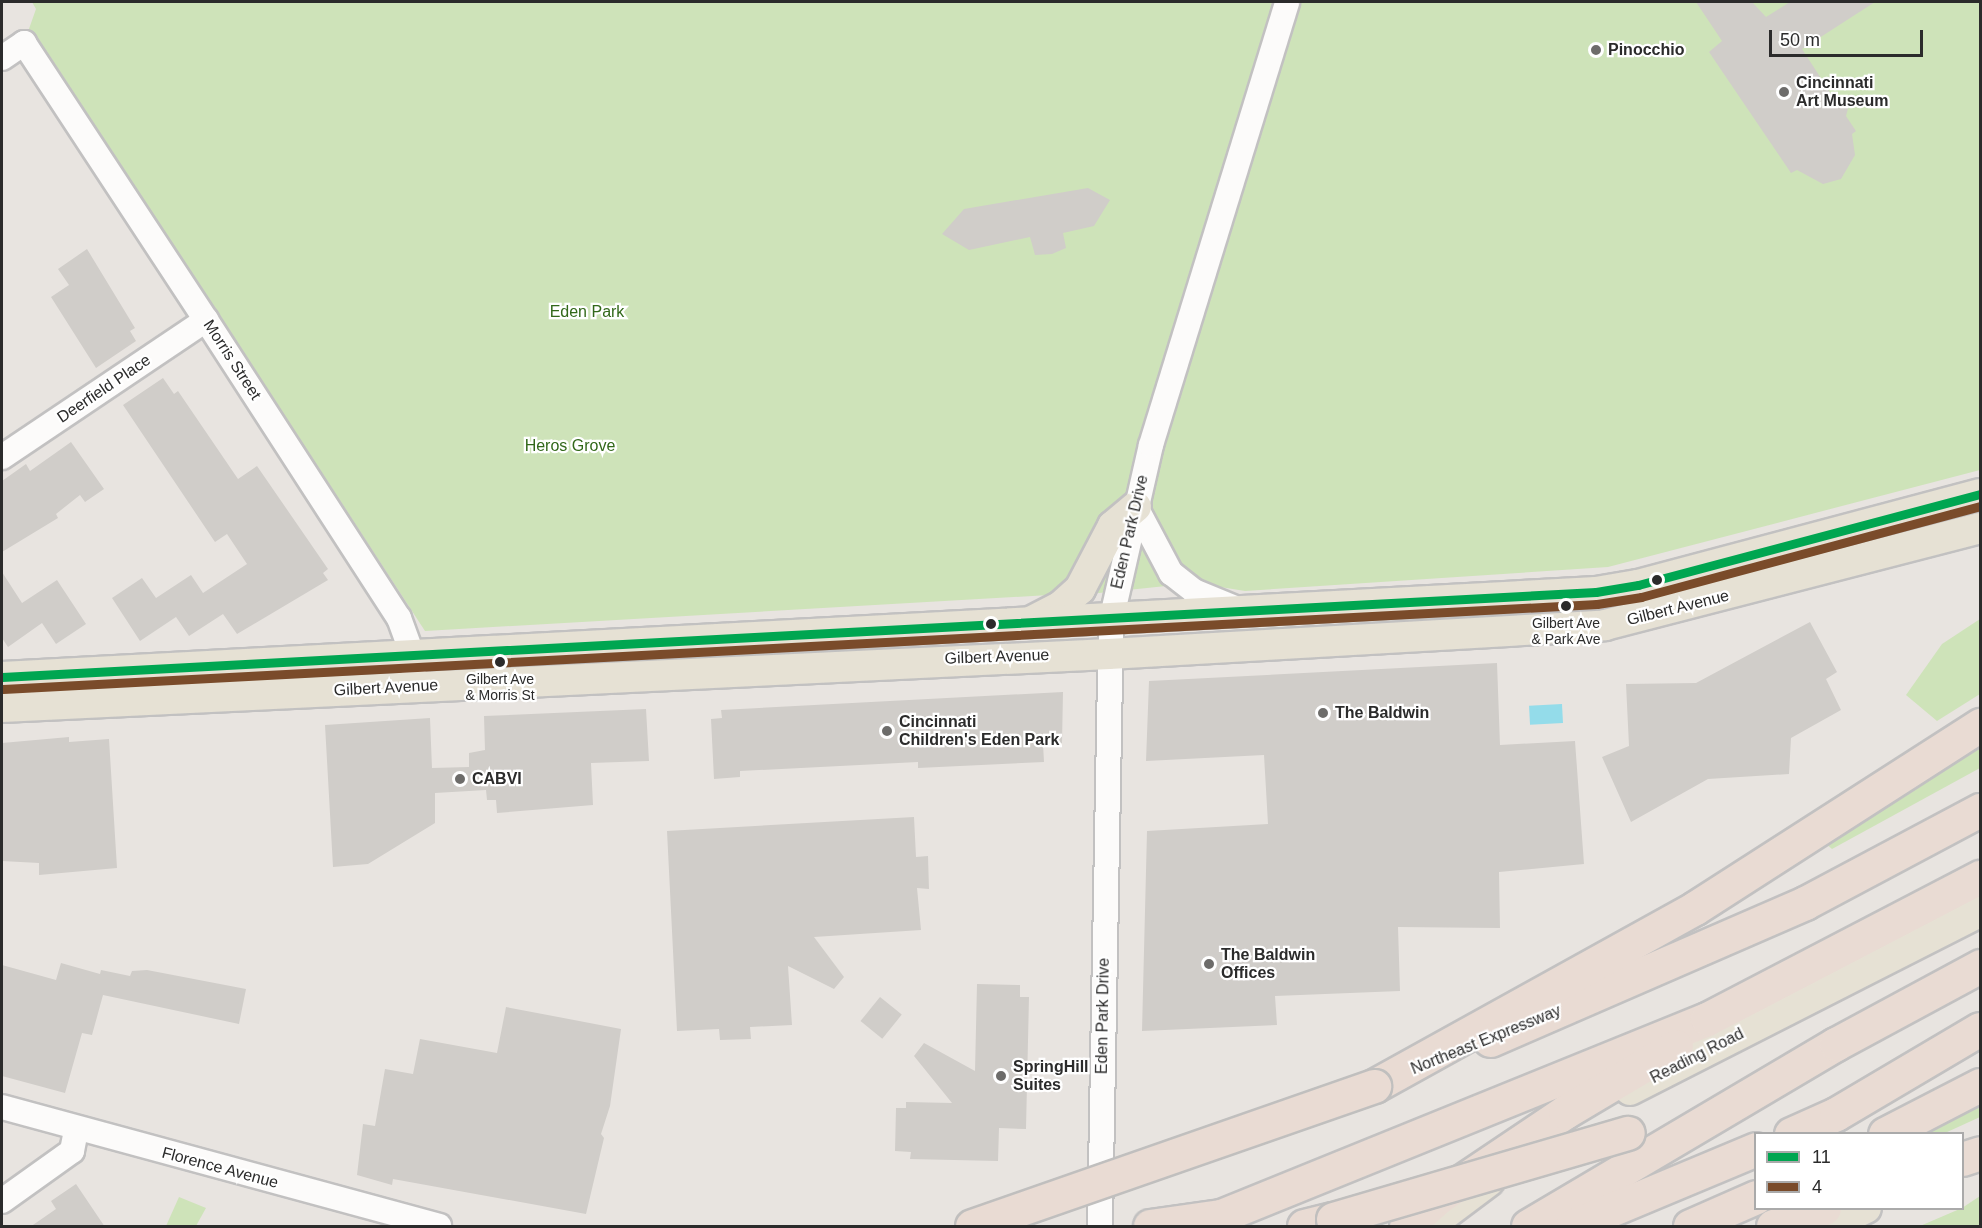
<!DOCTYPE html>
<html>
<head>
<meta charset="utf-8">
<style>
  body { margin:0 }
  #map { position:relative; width:1982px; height:1228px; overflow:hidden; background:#e8e4e0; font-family:Helvetica,sans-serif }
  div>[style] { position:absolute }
  .green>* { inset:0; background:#cee3b9 }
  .water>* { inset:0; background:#94dcea; transform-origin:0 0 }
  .building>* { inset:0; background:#d0cdc9; transform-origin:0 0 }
  .roads { filter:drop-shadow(2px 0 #c2c1c1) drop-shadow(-2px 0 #c2c1c1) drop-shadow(0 2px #c2c1c1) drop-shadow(0 -2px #c2c1c1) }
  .minor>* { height:24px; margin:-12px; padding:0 12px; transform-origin:12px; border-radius:12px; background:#fcfbfa }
  .major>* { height:30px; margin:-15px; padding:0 15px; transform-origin:15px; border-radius:15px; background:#e6e1d4 }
  .highway>* { height:33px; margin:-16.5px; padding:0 16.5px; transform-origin:16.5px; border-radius:16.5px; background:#e9dbd3 }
  .bridges { filter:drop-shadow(2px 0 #c0bfbe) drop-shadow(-2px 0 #c0bfbe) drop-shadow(0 2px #c0bfbe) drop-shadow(0 -2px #c0bfbe) }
  .highway-bridge>* { height:33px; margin:-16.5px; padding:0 16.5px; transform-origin:16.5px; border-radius:16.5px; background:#e9dbd3 }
  .bus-1>* { height:9px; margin:-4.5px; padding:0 4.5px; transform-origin:4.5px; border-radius:4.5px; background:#00a651 }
  .bus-2>* { height:9px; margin:-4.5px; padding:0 4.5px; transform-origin:4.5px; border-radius:4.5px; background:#7a4b2a }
  .dots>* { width:16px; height:16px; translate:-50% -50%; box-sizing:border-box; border:3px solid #fff; border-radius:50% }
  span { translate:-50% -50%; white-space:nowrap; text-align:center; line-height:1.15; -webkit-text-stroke:4.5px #fff; paint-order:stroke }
  .bus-label { font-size:14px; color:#2b2b2b }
  .poi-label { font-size:16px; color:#2b2b2b; font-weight:700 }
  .left { translate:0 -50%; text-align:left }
  .park-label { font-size:16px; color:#32681a }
  .street-label { font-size:16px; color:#2b2b2b }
  .frame { position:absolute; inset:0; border:3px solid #2b2b2b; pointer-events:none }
  .legend { position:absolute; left:1754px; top:1132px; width:210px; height:78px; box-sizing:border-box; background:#fff; border:2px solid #aaa; margin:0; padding:8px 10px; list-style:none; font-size:18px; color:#2b2b2b }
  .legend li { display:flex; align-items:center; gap:12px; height:30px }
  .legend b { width:30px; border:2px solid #aaa }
  .scale { position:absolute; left:1769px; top:30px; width:154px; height:27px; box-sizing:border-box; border:3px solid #2b2b2b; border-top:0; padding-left:8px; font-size:18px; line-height:21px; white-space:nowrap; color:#2b2b2b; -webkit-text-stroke:4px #fff; paint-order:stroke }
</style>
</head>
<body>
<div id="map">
  <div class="green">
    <div style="clip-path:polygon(32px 2px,1980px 2px,1980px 470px,1608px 567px,1245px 591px,1208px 585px,1187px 569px,1166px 586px,1099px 593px,1085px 593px,1068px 580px,1059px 592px,1049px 595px,425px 631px,49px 55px,24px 43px,36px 9px)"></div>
    <div style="clip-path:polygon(1980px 619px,1980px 694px,1937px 721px,1906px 695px,1942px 644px)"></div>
    <div style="clip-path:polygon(1980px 742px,1980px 768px,1832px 849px,1825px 843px)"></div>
    <div style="clip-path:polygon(1980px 1096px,1980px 1117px,1945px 1133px,1916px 1134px)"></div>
    <div style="clip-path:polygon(1980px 1196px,1980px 1226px,1920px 1226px,1962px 1208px)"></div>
    <div style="clip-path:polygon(179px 1197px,206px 1208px,196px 1226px,166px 1226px)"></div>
  </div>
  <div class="water">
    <div style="left:1562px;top:704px;width:19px;height:33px;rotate:87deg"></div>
  </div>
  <div class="building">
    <div style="clip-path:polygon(1696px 2px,1752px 2px,1766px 17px,1790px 2px,1875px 2px,1802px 49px,1837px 103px,1849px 105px,1846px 116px,1856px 131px,1852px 134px,1855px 155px,1841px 179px,1823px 184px,1797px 170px,1791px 173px,1709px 52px,1722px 41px)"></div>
    <div style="clip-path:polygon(1088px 188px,1110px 200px,1094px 226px,1063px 233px,1066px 248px,1052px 254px,1035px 255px,1030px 237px,969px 250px,942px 234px,964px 209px)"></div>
    <div style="clip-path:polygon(87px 249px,135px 328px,130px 331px,136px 341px,96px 368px,51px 297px,69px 285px,58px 269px)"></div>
    <div style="clip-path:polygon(163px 378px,174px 394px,178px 391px,238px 479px,257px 466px,328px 569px,323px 573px,328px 580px,237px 634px,223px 614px,189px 636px,176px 617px,140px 641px,112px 598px,142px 578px,156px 598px,191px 575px,203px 593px,247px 564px,227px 534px,215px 542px,123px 405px)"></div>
    <div style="clip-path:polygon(71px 442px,104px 489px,85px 502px,80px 495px,56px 514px,58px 518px,2px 552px,2px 481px,26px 464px,30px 471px)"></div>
    <div style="clip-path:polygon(2px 572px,22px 603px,57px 580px,86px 624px,56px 644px,42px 623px,8px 647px,2px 638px)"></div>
    <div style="clip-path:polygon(1810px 622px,1837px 672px,1826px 679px,1841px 710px,1791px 738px,1789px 774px,1708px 779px,1631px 822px,1602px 757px,1629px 746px,1626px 684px,1696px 683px)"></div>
    <div style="clip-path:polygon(1497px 663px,1500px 745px,1575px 741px,1584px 864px,1499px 872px,1500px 928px,1398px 927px,1400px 991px,1275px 996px,1277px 1025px,1142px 1031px,1147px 831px,1268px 824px,1264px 755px,1146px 761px,1149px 681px)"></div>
    <div style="clip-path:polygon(1063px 692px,1062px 743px,1043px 744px,1044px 762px,918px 768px,918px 762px,740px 771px,740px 777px,714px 779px,711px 719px,722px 718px,721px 710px)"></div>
    <div style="clip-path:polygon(646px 709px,649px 761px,591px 763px,593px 805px,497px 813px,496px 800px,487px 800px,486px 790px,435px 793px,435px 823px,368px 864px,333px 867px,325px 725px,430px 718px,432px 768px,469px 767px,469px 753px,485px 750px,484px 716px)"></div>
    <div style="clip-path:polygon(69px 737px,69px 742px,109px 739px,117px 868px,39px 875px,39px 863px,2px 861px,2px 743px)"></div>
    <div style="clip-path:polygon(914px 817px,916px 857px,928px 856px,929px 889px,917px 888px,921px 930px,814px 937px,844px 977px,834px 989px,788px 966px,792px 1025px,750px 1027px,751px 1039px,720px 1040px,719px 1029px,677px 1031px,667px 831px)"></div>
    <div style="clip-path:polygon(61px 963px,100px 974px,101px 970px,130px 976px,132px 971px,147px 970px,246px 989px,239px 1024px,103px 995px,92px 1035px,82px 1033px,65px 1093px,2px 1076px,2px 965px,56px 980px)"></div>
    <div style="clip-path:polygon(977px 984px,1020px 985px,1020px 997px,1029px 997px,1026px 1129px,999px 1128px,998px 1161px,910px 1159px,911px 1152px,895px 1151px,896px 1108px,906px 1108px,906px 1102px,952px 1103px,914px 1056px,924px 1043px,975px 1071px)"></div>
    <div style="left:880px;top:997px;width:28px;height:31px;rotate:39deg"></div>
    <div style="clip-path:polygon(506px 1007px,621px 1029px,610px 1106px,601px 1134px,604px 1138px,586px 1214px,393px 1179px,392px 1185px,357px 1175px,363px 1124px,375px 1126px,385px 1069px,413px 1074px,420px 1039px,497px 1053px)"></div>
    <div style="clip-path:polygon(76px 1184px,105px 1227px,30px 1227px,56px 1209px,51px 1201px)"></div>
  </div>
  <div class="roads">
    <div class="minor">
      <div style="left:2px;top:58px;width:27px;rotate:-34deg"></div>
      <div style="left:24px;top:43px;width:331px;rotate:56.7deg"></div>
      <div style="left:206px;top:320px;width:355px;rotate:57.1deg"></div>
      <div style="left:399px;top:618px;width:38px;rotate:70deg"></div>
      <div style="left:412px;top:654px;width:32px;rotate:85deg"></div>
      <div style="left:2px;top:457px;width:246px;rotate:-33.9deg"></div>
      <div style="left:1136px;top:507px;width:75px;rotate:62.1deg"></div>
      <div style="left:1171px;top:573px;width:29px;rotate:38deg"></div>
      <div style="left:1194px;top:591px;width:50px;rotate:22.4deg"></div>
      <div style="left:2px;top:1107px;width:453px;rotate:15.2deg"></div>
      <div style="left:2px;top:1201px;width:86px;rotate:-35.5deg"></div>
      <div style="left:72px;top:1151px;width:21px;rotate:-79deg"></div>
      <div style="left:1100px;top:1226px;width:605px;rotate:-88.96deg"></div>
      <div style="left:1111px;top:621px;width:180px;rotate:-77.2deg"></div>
      <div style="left:1151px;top:445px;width:463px;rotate:-72.9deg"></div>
    </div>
    <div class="major">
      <div style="left:1032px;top:621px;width:31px;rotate:-27deg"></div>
      <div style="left:1060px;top:607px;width:27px;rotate:-42deg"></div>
      <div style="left:1080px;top:589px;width:71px;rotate:-62.4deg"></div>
      <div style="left:1113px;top:526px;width:30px;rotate:-40deg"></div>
      <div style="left:2px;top:677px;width:1596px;rotate:-3.05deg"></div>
      <div style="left:1596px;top:592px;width:43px;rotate:-9.5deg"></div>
      <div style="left:1638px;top:585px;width:354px;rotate:-14.9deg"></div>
      <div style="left:2px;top:707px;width:1108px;rotate:-2.74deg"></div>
      <div style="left:1109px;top:654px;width:497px;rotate:-3.3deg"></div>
      <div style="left:1605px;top:625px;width:387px;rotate:-14.5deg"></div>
      <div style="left:1630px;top:1090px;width:393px;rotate:-27deg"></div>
      <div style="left:1429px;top:1226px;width:75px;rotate:-36.9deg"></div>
      <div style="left:1829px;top:1226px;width:41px;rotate:-25.9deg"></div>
    </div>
    <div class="highway">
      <div style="left:1490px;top:1040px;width:344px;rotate:-23.5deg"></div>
      <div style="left:1805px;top:903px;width:198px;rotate:-28deg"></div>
      <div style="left:1374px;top:1086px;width:367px;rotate:-29deg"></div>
      <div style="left:1695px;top:908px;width:339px;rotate:-32.7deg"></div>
      <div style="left:1791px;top:1134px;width:49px;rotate:-24deg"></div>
      <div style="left:1836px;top:1114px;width:167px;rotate:-30.6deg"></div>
      <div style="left:1885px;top:1134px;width:107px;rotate:-27.3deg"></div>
      <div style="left:1962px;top:1159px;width:19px;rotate:-18deg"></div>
      <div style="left:1150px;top:1226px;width:72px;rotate:-8deg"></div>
      <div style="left:1221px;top:1216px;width:524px;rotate:-22.07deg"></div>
      <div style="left:1707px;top:1019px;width:308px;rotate:-27.5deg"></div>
      <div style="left:1304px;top:1226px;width:30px;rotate:-14deg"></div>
      <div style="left:1406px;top:1226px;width:45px;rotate:-41.4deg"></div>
      <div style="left:1440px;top:1196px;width:151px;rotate:-33.9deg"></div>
      <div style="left:1565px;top:1112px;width:129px;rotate:-30.7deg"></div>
      <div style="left:1528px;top:1226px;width:358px;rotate:-30.6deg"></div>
      <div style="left:1836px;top:1044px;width:164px;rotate:-28.4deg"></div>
      <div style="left:1572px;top:1226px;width:199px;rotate:-22.7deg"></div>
      <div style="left:1690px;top:1226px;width:72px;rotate:-23.7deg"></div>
      <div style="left:1773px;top:1226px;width:54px;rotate:-19.4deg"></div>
    </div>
  </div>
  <div class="bridges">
    <div class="highway-bridge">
      <div style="left:1333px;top:1219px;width:307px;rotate:-16.3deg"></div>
      <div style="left:972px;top:1226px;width:426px;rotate:-19.2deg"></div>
    </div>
  </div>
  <div class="bus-1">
    <div style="left:2px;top:677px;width:1596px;rotate:-3.05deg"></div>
    <div style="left:1596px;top:592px;width:43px;rotate:-9.5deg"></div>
    <div style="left:1638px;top:585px;width:354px;rotate:-14.9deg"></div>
  </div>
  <div class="bus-2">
    <div style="left:3px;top:689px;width:1596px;rotate:-3.05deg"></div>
    <div style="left:1597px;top:604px;width:45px;rotate:-9deg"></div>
    <div style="left:1641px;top:597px;width:351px;rotate:-15deg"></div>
  </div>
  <div class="dots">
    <div style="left:1596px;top:50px;background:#6d6c6a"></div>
    <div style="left:1784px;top:92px;background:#6d6c6a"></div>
    <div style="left:1657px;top:580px;background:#2b2b2b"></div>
    <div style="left:1566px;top:606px;background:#2b2b2b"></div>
    <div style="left:991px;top:624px;background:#2b2b2b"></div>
    <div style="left:500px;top:662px;background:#2b2b2b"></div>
    <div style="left:1323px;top:713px;background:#6d6c6a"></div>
    <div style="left:887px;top:731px;background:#6d6c6a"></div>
    <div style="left:460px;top:779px;background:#6d6c6a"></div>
    <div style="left:1209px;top:964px;background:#6d6c6a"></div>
    <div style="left:1001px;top:1076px;background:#6d6c6a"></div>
  </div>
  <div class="bus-label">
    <span style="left:1566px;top:631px">Gilbert Ave<br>&amp; Park Ave</span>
    <span style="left:500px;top:687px">Gilbert Ave<br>&amp; Morris St</span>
  </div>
  <div class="poi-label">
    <span class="left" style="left:1608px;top:50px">Pinocchio</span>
    <span class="left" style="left:1796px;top:92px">Cincinnati<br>Art Museum</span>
    <span class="left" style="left:1335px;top:713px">The Baldwin</span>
    <span class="left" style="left:899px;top:731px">Cincinnati<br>Children's Eden Park</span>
    <span class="left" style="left:472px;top:779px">CABVI</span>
    <span class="left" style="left:1221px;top:964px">The Baldwin<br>Offices</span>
    <span class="left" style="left:1013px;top:1076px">SpringHill<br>Suites</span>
  </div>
  <div class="park-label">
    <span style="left:587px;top:312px">Eden Park</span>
    <span style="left:570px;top:446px">Heros Grove</span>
  </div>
  <div class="street-label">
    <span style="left:232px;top:360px;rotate:57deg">Morris Street</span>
    <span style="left:104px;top:389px;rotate:-34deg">Deerfield Place</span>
    <span style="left:1130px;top:532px;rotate:-77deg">Eden Park Drive</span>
    <span style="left:1678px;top:608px;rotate:-14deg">Gilbert Avenue</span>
    <span style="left:997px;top:657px;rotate:-2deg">Gilbert Avenue</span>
    <span style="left:386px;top:688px;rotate:-3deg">Gilbert Avenue</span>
    <span style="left:1103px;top:1016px;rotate:-89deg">Eden Park Drive</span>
    <span style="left:1486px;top:1040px;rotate:-22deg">Northeast Expressway</span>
    <span style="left:1697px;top:1056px;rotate:-27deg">Reading Road</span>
    <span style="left:220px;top:1168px;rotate:15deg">Florence Avenue</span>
  </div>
  <div class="frame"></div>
  <ul class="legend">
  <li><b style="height:8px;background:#00a651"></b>11</li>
  <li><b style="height:8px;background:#7a4b2a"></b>4</li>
  </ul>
  <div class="scale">50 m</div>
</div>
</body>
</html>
